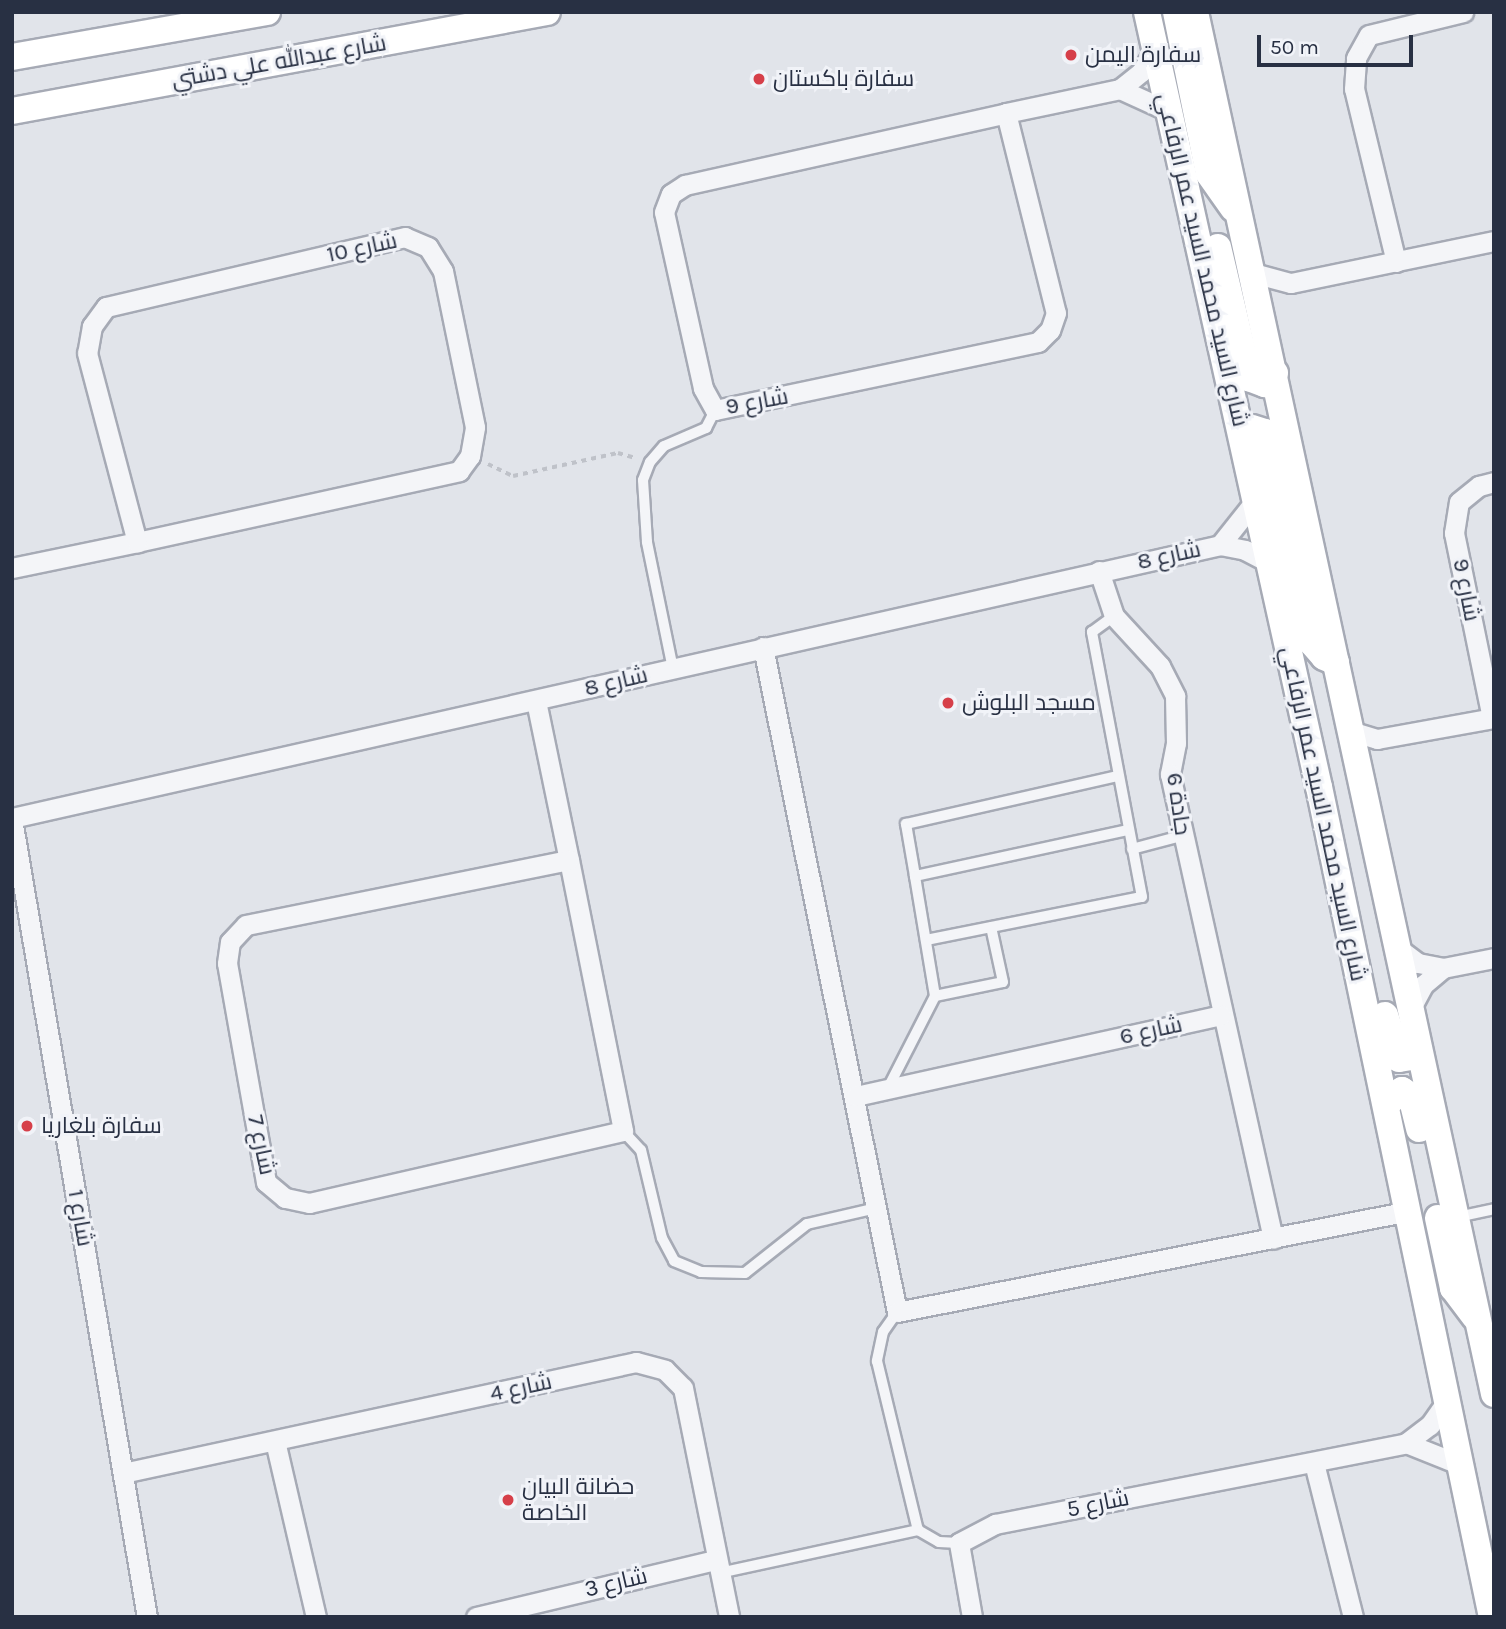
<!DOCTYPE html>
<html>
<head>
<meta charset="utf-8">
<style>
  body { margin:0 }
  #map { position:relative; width:1506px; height:1629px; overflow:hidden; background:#e1e4ea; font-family:Karla,Cairo,sans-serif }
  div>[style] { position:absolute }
  .path>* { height:3.5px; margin-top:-1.75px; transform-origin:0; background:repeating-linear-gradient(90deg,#bfc2c9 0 5px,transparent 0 10px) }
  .roads { filter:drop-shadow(2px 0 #a6aab5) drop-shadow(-2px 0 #a6aab5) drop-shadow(0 2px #a6aab5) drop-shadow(0 -2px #a6aab5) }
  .lane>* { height:10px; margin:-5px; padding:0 5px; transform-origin:5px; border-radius:5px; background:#f4f5f8 }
  .street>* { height:19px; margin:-9.5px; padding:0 9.5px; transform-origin:9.5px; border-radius:9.5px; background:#f4f5f8 }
  .secondary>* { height:26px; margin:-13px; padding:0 13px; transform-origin:13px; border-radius:13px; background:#fff }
  .dots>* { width:19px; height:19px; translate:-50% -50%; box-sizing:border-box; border:4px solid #f1f3f8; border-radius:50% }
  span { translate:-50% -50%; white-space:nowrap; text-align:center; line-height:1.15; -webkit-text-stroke:6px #f1f3f8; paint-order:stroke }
  .poi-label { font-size:23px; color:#283043 }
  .left { translate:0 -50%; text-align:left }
  .street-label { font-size:23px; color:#283043 }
  .frame { position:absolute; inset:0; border:14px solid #283043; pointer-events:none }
  .scale { position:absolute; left:1257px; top:35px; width:156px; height:32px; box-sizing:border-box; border:4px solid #283043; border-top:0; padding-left:9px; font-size:21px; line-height:24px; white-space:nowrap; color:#283043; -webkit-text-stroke:5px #f1f3f8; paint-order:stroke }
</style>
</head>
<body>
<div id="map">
  <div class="path">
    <div style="left:488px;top:464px;width:28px;rotate:26deg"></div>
    <div style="left:513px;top:476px;width:107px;rotate:-12.4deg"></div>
    <div style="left:618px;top:453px;width:19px;rotate:16deg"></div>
  </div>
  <div class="roads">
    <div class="lane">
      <div style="left:673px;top:669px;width:130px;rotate:-101.6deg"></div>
      <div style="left:647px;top:542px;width:62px;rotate:-93.7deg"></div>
      <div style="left:643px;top:480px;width:19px;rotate:-69deg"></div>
      <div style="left:650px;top:462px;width:21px;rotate:-49deg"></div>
      <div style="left:664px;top:446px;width:46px;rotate:-23.2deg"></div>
      <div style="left:706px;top:428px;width:20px;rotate:-63deg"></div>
      <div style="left:1132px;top:849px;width:51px;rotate:-14.9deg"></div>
      <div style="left:915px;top:876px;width:53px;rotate:-99.8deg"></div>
      <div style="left:906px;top:824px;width:217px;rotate:-12.8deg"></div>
      <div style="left:926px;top:940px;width:220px;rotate:-11.3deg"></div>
      <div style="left:1142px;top:897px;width:270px;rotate:-100.7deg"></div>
      <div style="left:1092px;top:632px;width:27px;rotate:-36deg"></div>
      <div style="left:935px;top:996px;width:69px;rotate:-11.6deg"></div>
      <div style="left:1003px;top:982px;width:56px;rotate:-102.3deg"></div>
      <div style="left:888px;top:1088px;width:103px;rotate:-62.9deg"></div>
      <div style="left:935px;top:996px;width:122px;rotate:-99.5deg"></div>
      <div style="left:915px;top:876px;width:218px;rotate:-12.2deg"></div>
      <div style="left:623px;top:1131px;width:26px;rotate:47deg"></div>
      <div style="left:641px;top:1150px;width:90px;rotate:76.6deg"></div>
      <div style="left:662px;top:1238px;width:26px;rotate:62deg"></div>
      <div style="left:674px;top:1261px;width:29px;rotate:22deg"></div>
      <div style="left:701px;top:1272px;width:44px;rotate:1.3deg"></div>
      <div style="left:745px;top:1273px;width:79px;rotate:-38.3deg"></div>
      <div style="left:807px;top:1224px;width:72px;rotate:-12.9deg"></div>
      <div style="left:1457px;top:1217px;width:38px;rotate:-12deg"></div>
      <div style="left:897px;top:1312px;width:24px;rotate:125deg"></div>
      <div style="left:883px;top:1332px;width:30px;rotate:102deg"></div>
      <div style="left:877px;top:1361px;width:174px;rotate:76.4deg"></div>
      <div style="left:918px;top:1530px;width:24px;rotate:30deg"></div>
      <div style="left:939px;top:1542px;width:20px;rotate:3deg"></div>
      <div style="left:719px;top:1573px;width:204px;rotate:-12.2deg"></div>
    </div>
    <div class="street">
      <div style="left:1120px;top:89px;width:51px;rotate:24.5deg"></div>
      <div style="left:1006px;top:113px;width:206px;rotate:76deg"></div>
      <div style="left:1056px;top:313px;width:18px;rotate:109deg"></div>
      <div style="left:1050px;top:330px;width:17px;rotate:135deg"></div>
      <div style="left:1038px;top:342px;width:330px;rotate:168.1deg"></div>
      <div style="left:715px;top:410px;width:25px;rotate:-119deg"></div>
      <div style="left:703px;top:388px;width:180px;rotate:-102.5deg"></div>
      <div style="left:664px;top:212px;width:19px;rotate:-69deg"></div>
      <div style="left:671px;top:194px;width:17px;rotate:-33deg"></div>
      <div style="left:685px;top:185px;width:329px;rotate:-12.6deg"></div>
      <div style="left:1006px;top:113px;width:116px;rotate:-11.9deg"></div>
      <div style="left:1120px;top:89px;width:27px;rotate:-39deg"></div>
      <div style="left:1141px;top:72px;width:26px;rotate:-58deg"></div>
      <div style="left:1396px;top:262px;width:178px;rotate:-103.6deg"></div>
      <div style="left:1354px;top:89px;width:31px;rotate:-86deg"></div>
      <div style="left:1356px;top:58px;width:26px;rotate:-61deg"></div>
      <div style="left:1369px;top:35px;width:97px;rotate:-13.7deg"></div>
      <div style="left:1253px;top:273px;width:39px;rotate:15deg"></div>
      <div style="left:1291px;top:283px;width:207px;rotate:-11.7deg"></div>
      <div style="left:1220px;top:545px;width:56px;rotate:-51.5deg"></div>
      <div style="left:12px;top:568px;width:128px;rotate:-11.7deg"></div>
      <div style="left:137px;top:542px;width:330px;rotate:-12.4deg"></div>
      <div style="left:459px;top:471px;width:19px;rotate:-54deg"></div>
      <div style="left:470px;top:456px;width:29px;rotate:-80deg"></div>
      <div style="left:475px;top:427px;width:159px;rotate:-101.6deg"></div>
      <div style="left:443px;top:271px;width:28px;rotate:-122deg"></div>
      <div style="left:428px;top:247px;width:25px;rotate:-157deg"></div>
      <div style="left:405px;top:237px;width:307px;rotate:166.8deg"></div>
      <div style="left:106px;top:307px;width:24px;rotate:126deg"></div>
      <div style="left:92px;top:326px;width:27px;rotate:100deg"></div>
      <div style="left:87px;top:353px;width:196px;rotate:75.2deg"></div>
      <div style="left:1099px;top:571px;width:47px;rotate:71.6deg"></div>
      <div style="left:1114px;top:616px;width:68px;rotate:47.4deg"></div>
      <div style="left:1160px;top:666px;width:34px;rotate:63deg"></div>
      <div style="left:1175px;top:696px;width:47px;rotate:88.8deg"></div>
      <div style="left:1176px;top:743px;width:32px;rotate:101deg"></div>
      <div style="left:1170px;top:774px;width:476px;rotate:77.5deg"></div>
      <div style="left:763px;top:647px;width:678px;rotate:78.61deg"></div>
      <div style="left:897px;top:1312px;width:522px;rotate:-11.16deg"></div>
      <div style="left:536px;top:701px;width:162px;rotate:78.3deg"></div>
      <div style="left:569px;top:860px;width:276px;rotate:78.7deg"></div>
      <div style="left:623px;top:1131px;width:322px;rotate:167.1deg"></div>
      <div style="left:309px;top:1203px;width:25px;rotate:-168deg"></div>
      <div style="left:285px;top:1198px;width:25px;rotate:-140deg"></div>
      <div style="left:266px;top:1182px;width:222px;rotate:-100.1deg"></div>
      <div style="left:227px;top:963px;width:21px;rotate:-82deg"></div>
      <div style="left:230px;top:942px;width:23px;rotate:-47deg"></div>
      <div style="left:246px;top:925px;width:329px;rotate:-11.4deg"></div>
      <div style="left:1492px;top:718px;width:189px;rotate:-101.6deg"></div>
      <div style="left:1454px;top:533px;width:31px;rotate:-81deg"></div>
      <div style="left:1459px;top:502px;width:26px;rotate:-39deg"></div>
      <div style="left:1479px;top:486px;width:16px;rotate:-15deg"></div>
      <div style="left:1354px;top:732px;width:24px;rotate:17deg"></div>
      <div style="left:1377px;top:739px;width:119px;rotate:-10.2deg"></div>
      <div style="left:12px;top:818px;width:1238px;rotate:-12.73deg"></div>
      <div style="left:1220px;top:545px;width:25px;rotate:11deg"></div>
      <div style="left:1245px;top:550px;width:26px;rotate:28deg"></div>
      <div style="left:12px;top:819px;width:809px;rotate:80.4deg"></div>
      <div style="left:1398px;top:948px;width:25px;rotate:37deg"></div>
      <div style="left:1418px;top:963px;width:25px;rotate:11deg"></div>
      <div style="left:1443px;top:968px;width:52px;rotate:-11.1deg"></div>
      <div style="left:1411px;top:1008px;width:26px;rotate:-62deg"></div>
      <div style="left:1423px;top:985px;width:26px;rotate:-40deg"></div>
      <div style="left:856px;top:1096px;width:374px;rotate:-12.5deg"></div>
      <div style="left:275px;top:1441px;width:181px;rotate:76.9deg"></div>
      <div style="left:1406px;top:1443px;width:59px;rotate:21.8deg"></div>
      <div style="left:1314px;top:1463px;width:159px;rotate:75.8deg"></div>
      <div style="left:123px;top:1473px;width:525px;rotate:-12.21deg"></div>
      <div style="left:636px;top:1362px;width:30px;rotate:15deg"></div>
      <div style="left:665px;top:1370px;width:25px;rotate:45deg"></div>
      <div style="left:683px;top:1388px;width:234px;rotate:78.6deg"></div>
      <div style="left:476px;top:1617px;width:247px;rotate:-13.4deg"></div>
      <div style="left:972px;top:1617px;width:75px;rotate:-100deg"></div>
      <div style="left:959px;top:1543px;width:41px;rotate:-27.8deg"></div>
      <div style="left:995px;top:1524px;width:419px;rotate:-11.1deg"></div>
      <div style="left:1406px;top:1443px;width:30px;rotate:-37deg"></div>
      <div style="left:1430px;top:1425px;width:29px;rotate:-55deg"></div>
    </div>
    <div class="secondary">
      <div style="left:1147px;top:12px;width:794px;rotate:77.49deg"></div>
      <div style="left:1319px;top:787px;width:848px;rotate:78.23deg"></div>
      <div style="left:1176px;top:12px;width:165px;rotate:78.5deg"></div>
      <div style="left:1209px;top:174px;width:42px;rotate:54.8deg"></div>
      <div style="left:1195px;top:12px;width:1414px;rotate:77.79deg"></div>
      <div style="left:12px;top:57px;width:259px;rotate:-10deg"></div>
      <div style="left:12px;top:111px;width:544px;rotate:-10.48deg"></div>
      <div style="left:1218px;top:247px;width:135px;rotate:76.7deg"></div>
      <div style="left:1249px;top:378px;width:17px;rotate:21deg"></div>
      <div style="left:1265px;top:384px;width:15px;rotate:-48deg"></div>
      <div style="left:1243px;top:438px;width:13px;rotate:-48deg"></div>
      <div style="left:1252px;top:428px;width:14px;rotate:17deg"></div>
      <div style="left:1265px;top:432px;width:216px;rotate:77.4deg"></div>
      <div style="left:1312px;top:643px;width:18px;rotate:49deg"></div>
      <div style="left:1324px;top:657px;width:13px;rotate:23deg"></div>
      <div style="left:1385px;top:1015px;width:46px;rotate:72.3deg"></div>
      <div style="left:1399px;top:1059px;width:11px;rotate:-10deg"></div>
      <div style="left:1410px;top:1057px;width:14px;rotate:-60deg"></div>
      <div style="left:1386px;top:1105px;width:22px;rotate:-43deg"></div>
      <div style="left:1402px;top:1090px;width:11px;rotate:34deg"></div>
      <div style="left:1411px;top:1096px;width:34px;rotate:76deg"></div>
      <div style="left:1438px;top:1218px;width:72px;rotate:77.9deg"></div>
      <div style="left:1453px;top:1288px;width:36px;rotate:53deg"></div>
    </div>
  </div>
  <div class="dots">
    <div style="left:1071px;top:55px;background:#d63f49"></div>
    <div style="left:759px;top:79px;background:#d63f49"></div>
    <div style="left:948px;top:703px;background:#d63f49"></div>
    <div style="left:27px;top:1126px;background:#d63f49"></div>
    <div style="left:508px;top:1500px;background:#d63f49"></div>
  </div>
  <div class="poi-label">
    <span class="left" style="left:1085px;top:55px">سفارة اليمن</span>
    <span class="left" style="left:773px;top:79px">سفارة باكستان</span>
    <span class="left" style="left:962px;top:703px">مسجد البلوش</span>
    <span class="left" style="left:41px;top:1126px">سفارة بلغاريا</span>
    <span class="left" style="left:522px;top:1500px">حضانة البيان<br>الخاصة</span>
  </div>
  <div class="street-label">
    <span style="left:279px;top:62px;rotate:-10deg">شارع عبدالله علي دشتي</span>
    <span style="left:362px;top:248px;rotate:-12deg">شارع 10</span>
    <span style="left:1202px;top:260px;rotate:77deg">شارع السيد محمد السيد عمر الرفاعي</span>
    <span style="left:757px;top:402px;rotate:-10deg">شارع 9</span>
    <span style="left:1169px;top:556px;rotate:-12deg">شارع 8</span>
    <span style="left:1466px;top:590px;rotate:79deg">شارع 9</span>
    <span style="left:616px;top:682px;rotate:-13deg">شارع 8</span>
    <span style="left:1178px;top:804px;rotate:82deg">جادة 6</span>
    <span style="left:1323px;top:814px;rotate:78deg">شارع السيد محمد السيد عمر الرفاعي</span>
    <span style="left:1151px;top:1031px;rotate:-12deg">شارع 6</span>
    <span style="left:261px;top:1145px;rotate:78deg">شارع 7</span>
    <span style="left:80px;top:1218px;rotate:80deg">شارع 1</span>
    <span style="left:521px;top:1388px;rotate:-12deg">شارع 4</span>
    <span style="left:1098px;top:1504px;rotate:-11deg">شارع 5</span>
    <span style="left:616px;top:1583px;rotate:-13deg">شارع 3</span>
  </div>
  <div class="frame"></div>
  <div class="scale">50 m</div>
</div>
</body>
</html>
